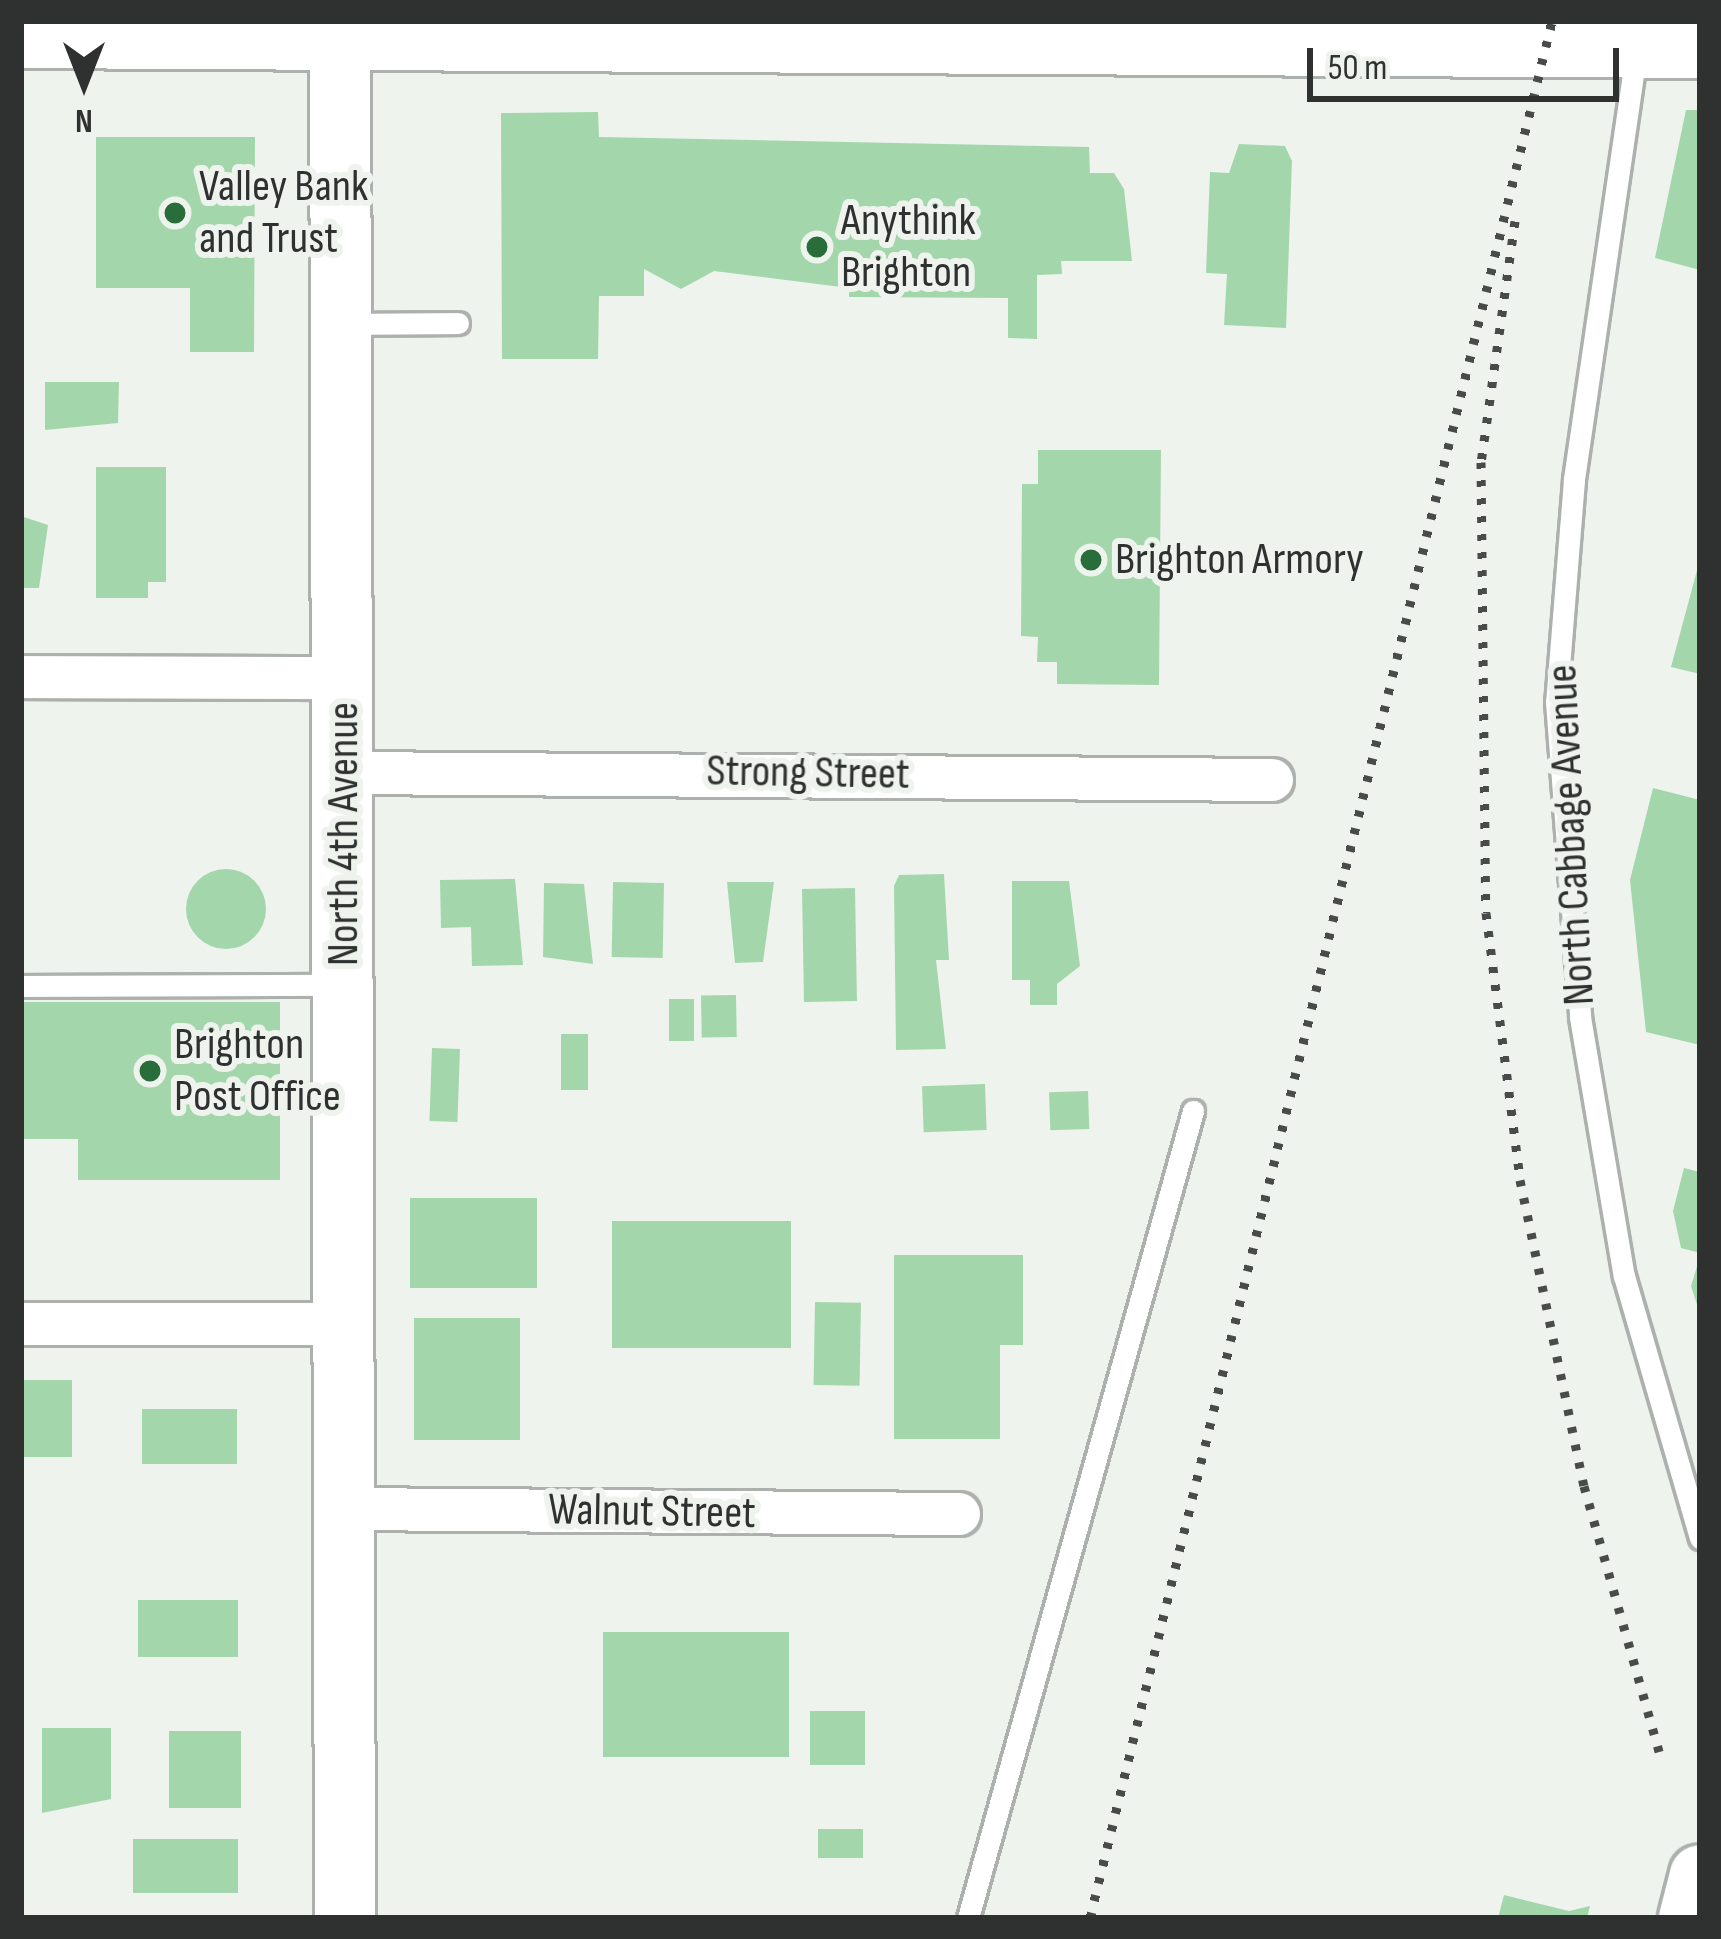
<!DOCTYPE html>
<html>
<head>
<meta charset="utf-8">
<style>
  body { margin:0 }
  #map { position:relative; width:1721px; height:1939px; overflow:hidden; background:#eef3ee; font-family:"Sofia Sans Condensed",sans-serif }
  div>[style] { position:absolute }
  .building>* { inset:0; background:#a3d7ab; transform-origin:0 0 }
  .round { border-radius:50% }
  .roads { filter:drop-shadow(3px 0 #acb1ad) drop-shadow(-3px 0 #acb1ad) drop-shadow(0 3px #acb1ad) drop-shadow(0 -3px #acb1ad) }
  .lane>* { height:21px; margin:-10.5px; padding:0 10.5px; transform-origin:10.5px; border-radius:10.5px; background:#fff }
  .street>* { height:42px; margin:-21px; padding:0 21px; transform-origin:21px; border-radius:21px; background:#fff }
  .secondary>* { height:60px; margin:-30px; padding:0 30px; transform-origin:30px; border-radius:30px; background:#fff }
  .rail>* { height:9px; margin-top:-4.5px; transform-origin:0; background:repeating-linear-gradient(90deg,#484b49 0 6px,transparent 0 18px) }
  .dots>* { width:33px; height:33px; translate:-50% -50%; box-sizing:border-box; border:6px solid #eef3ee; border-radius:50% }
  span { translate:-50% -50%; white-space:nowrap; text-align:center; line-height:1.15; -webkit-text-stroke:12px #eef3ee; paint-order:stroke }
  .poi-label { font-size:45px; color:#2e312f }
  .left { translate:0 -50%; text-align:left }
  .street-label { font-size:45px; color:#2e312f }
  .frame { position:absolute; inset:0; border:24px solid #2e312f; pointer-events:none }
  .north { position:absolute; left:24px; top:24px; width:120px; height:120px; -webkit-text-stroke:9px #eef3ee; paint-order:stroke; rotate:180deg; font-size:33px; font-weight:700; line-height:48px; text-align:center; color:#2e312f }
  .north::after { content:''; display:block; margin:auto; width:42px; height:54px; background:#2e312f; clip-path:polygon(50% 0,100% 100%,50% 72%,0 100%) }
  .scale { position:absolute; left:1307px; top:48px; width:312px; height:54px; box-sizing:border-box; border:6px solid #2e312f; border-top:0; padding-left:15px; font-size:36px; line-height:42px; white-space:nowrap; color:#2e312f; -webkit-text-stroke:9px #eef3ee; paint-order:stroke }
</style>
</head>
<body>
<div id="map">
  <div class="building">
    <div style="clip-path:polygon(1686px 110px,1700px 110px,1700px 270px,1655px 258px)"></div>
    <div style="clip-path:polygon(598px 112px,599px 137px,1089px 147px,1090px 173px,1114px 173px,1124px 189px,1132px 261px,1061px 261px,1062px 274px,1037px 275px,1037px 339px,1008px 338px,1008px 298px,849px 297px,849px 288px,714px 271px,681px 289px,644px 269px,644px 296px,599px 296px,598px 359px,502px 359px,501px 113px)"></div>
    <div style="clip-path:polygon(96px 137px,255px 137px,254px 352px,190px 352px,190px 288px,96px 288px)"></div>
    <div style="clip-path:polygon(1239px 144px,1285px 146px,1292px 161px,1286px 328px,1224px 325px,1227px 274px,1206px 273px,1210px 172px,1229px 173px)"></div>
    <div style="clip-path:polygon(45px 382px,119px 382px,118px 423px,45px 430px)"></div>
    <div style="clip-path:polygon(1038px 450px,1161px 450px,1159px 685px,1057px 684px,1057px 662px,1037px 662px,1038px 637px,1021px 636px,1022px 484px,1038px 484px)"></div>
    <div style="clip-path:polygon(96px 467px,166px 467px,166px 582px,148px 582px,148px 598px,96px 598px)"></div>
    <div style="clip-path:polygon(21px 516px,48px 525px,39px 588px,21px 588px)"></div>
    <div style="clip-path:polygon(1699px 563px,1700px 563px,1700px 674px,1671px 667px)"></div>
    <div style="clip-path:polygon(1653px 788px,1700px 800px,1700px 1045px,1646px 1032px,1630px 880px)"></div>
    <div class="round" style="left:186px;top:869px;width:80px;height:80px"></div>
    <div style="clip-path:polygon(944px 874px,949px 960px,936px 960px,946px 1049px,896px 1050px,894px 886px,899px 875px)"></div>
    <div style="clip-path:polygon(515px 879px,523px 965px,472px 966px,471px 927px,441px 928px,440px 880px)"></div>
    <div style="clip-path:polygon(1012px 881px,1069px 881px,1080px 966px,1057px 984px,1057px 1005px,1030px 1005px,1030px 980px,1012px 980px)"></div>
    <div style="left:613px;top:882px;width:51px;height:75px;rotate:1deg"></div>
    <div style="clip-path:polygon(727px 882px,774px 882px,763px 962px,735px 963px)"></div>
    <div style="clip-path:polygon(544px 883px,584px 884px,593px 964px,543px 957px)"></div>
    <div style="left:855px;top:888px;width:113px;height:53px;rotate:89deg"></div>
    <div style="left:736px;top:995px;width:42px;height:35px;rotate:89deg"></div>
    <div style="left:669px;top:999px;width:25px;height:42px"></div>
    <div style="clip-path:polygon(21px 1002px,280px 1002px,280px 1180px,78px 1180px,78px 1139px,21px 1139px)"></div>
    <div style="left:561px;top:1034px;width:27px;height:56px"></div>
    <div style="left:432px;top:1048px;width:28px;height:73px;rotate:2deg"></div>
    <div style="left:985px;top:1084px;width:46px;height:63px;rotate:88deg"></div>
    <div style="left:1088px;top:1091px;width:38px;height:39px;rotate:88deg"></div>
    <div style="clip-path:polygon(1684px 1168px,1700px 1172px,1700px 1253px,1681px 1248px,1673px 1211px)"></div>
    <div style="left:410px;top:1198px;width:127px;height:90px"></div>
    <div style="left:612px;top:1221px;width:179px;height:127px"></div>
    <div style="clip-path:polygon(894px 1255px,1023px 1255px,1023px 1345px,1000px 1345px,1000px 1439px,894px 1439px)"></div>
    <div style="clip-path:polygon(1699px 1260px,1700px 1260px,1699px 1311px,1691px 1286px)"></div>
    <div style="left:815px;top:1302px;width:46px;height:83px;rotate:1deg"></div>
    <div style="left:414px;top:1318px;width:106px;height:122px"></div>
    <div style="left:21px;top:1380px;width:51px;height:77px"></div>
    <div style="left:142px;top:1409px;width:95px;height:55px"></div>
    <div style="left:138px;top:1600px;width:100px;height:57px"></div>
    <div style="left:603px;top:1632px;width:186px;height:125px"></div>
    <div style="left:810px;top:1711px;width:55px;height:54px"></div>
    <div style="clip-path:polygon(42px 1728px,111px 1728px,111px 1799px,42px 1813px)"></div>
    <div style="left:169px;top:1731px;width:72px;height:77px"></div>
    <div style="left:818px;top:1829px;width:45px;height:29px"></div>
    <div style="left:133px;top:1839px;width:105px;height:54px"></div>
    <div style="clip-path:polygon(1504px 1895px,1569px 1911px,1590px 1906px,1587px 1918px,1498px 1918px)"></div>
  </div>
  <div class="roads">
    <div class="lane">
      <div style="left:1636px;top:54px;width:430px;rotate:98.3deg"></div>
      <div style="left:1574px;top:480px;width:223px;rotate:94.6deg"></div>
      <div style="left:1556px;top:702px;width:316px;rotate:85.6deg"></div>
      <div style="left:1580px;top:1017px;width:263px;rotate:80.4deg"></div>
      <div style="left:1624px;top:1276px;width:273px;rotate:73.8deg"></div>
      <div style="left:345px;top:324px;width:113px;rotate:-0.5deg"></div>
      <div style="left:21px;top:986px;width:316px;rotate:-0.2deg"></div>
      <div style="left:968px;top:1918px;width:838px;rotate:-74.42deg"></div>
    </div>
    <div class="street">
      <div style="left:21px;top:677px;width:323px;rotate:0.2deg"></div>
      <div style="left:345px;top:773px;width:927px;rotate:0.43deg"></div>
      <div style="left:21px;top:1324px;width:325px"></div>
      <div style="left:346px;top:1509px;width:613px;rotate:0.47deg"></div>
    </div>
    <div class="secondary">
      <div style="left:340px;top:21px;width:1897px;rotate:89.85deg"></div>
      <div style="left:21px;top:38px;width:1679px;rotate:0.34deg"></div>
      <div style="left:1689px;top:1918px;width:44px;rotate:-75.7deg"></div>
    </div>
  </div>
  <div class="rail">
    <div style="left:1515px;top:221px;width:243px;rotate:98deg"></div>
    <div style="left:1481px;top:462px;width:451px;rotate:89.4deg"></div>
    <div style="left:1486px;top:913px;width:269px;rotate:82.7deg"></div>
    <div style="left:1520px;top:1180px;width:313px;rotate:78.2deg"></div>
    <div style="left:1584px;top:1486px;width:279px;rotate:74.2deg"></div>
    <div style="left:1090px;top:1918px;width:1952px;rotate:-76.31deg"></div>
  </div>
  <div class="dots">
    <div style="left:175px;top:213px;background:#296e3a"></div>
    <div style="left:817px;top:247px;background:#296e3a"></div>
    <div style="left:1091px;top:560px;background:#296e3a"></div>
    <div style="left:150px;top:1071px;background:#296e3a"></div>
  </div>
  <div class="poi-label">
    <span class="left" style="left:199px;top:213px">Valley Bank<br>and Trust</span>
    <span class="left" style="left:841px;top:247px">Anythink<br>Brighton</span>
    <span class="left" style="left:1115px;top:560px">Brighton Armory</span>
    <span class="left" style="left:174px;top:1071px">Brighton<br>Post Office</span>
  </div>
  <div class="street-label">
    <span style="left:808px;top:773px;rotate:1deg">Strong Street</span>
    <span style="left:344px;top:834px;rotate:-90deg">North 4th Avenue</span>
    <span style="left:1571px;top:835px;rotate:-93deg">North Cabbage Avenue</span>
    <span style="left:652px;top:1512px;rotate:1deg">Walnut Street</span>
  </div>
  <div class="frame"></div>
  <div class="north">N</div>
  <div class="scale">50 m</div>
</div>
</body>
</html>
